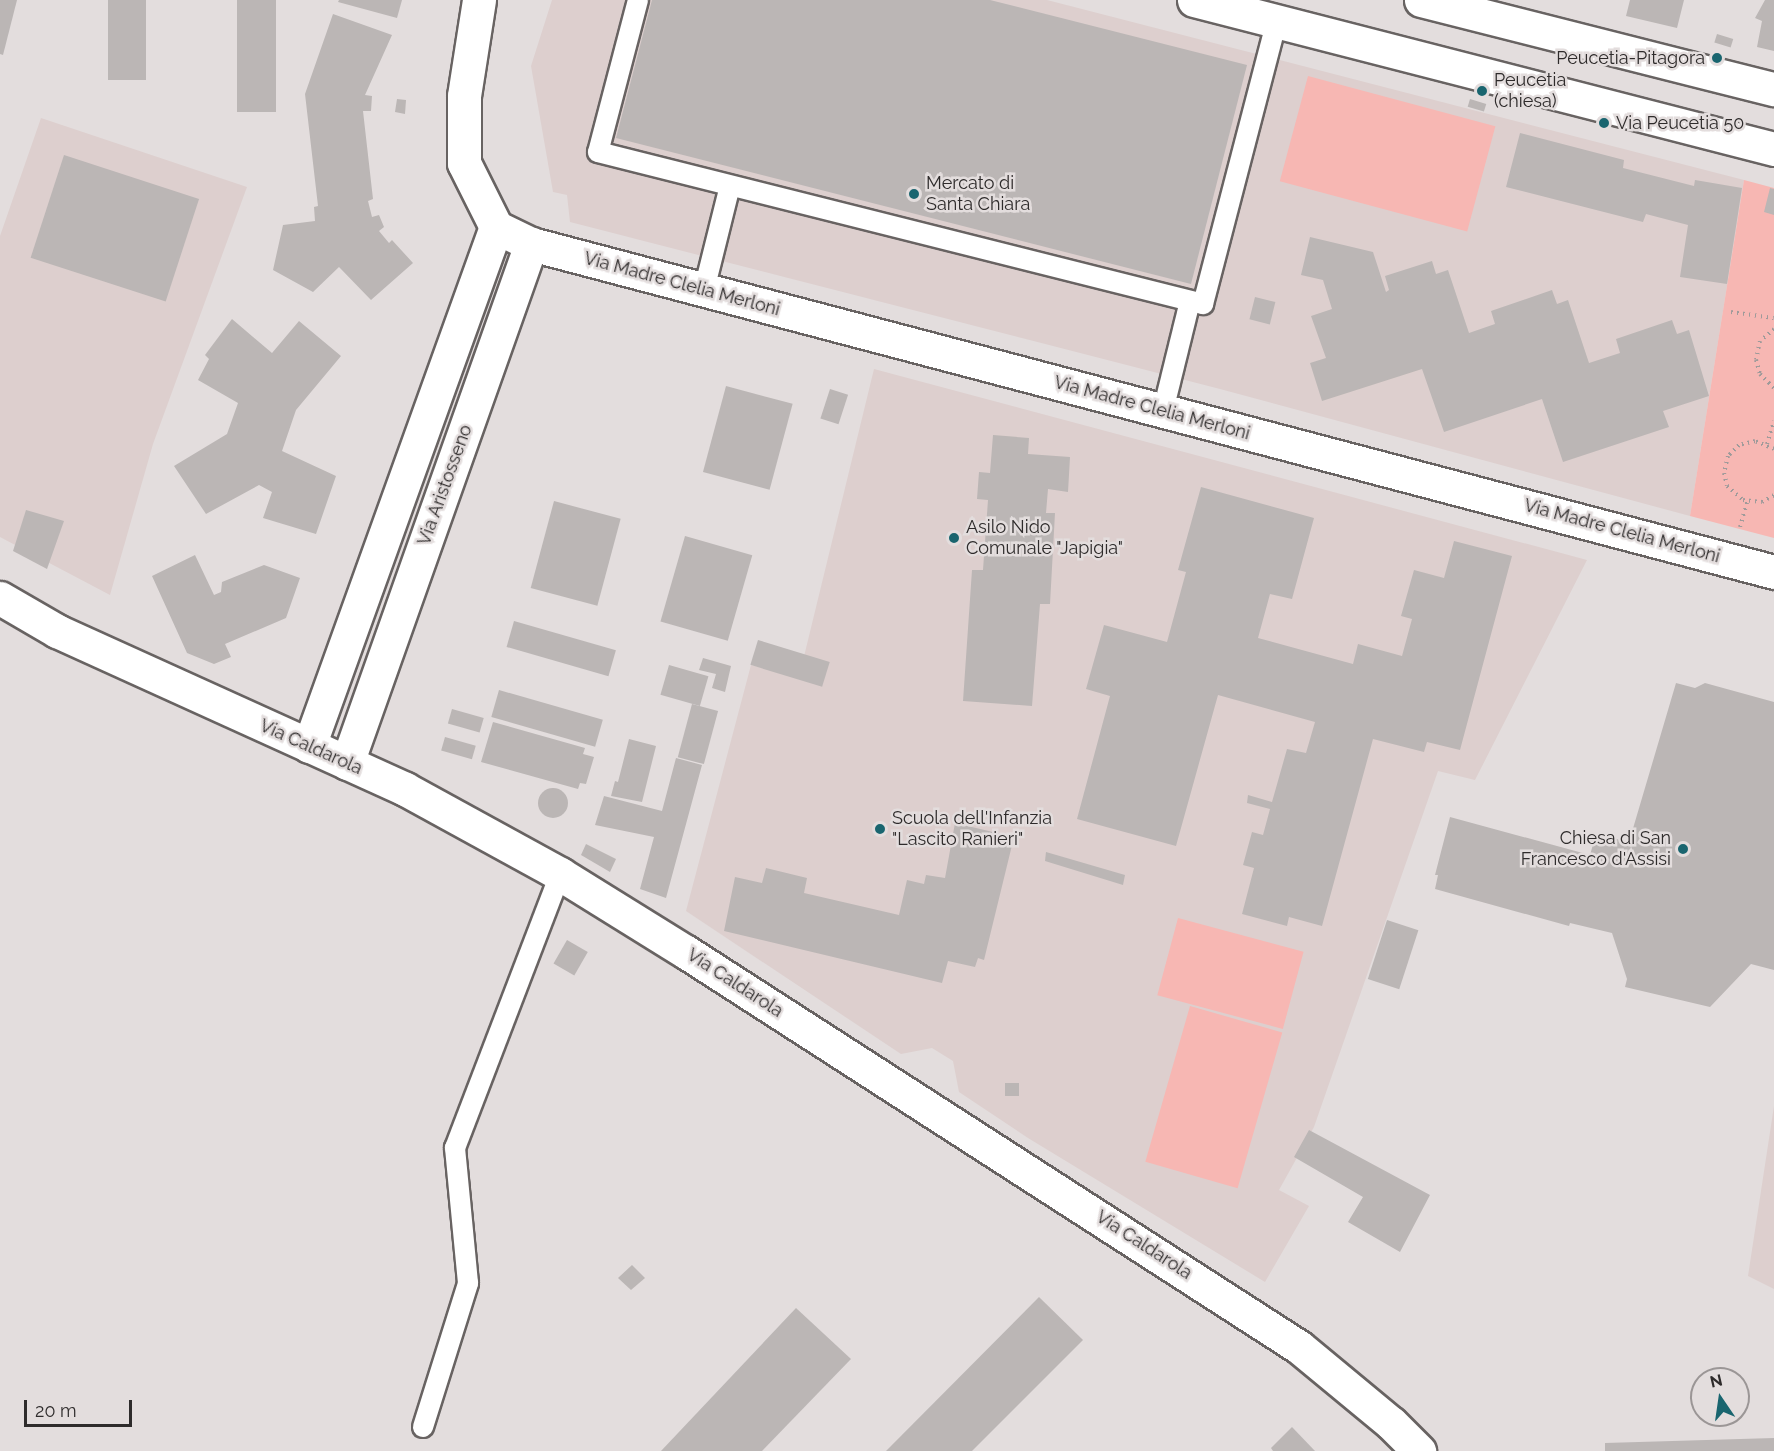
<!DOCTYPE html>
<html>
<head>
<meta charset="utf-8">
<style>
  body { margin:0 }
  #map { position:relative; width:1774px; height:1451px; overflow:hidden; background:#e3dddd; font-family:Raleway,sans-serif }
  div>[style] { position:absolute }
  .built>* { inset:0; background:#ddcfce }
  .green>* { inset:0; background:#f7b7b3; transform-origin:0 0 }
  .building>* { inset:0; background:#bbb6b5; transform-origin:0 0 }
  .round { border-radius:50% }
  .path>* { height:4px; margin-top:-2px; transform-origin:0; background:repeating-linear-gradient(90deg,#9f9a9a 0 1.5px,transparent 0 6px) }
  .roads { filter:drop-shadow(2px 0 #686362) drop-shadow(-2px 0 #686362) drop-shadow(0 2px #686362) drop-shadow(0 -2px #686362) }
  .lane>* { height:20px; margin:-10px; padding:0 10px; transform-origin:10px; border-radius:10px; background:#fff }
  .street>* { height:33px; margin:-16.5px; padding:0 16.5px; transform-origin:16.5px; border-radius:16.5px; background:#fff }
  .secondary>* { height:33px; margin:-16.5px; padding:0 16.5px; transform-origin:16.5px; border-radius:16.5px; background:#fff }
  .dots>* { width:16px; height:16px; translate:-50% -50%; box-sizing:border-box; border:3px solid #e3dddd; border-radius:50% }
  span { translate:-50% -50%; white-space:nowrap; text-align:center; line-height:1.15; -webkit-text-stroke:5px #e3dddd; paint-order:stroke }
  .poi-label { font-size:18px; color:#2e2b2b }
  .right { translate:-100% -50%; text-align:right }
  .left { translate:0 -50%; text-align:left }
  .street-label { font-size:18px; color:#2e2b2b }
  .north { position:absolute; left:1690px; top:1367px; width:60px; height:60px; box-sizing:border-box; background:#e3dddd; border:2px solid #9b9696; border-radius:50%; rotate:347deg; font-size:16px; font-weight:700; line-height:24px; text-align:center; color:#2e2b2b }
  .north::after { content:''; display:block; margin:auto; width:21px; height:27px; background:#19656f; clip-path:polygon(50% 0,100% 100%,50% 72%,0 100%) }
  .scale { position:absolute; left:24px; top:1400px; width:108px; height:27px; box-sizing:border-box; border:3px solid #2e2b2b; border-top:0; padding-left:8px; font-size:18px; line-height:21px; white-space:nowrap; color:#2e2b2b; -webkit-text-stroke:4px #e3dddd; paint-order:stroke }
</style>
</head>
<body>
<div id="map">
  <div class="built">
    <div style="clip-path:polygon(552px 0,1047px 0,1744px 180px,1690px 516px,1220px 389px,570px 222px,567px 195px,553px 192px,531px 66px)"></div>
    <div style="clip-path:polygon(41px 118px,247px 187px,153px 444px,110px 595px,0 537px,0 236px)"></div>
    <div style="clip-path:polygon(874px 369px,1587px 560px,1475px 780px,1438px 771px,1314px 1127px,1279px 1190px,1309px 1206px,1265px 1282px,1028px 1138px,959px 1092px,953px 1061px,932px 1048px,901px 1054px,686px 911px,751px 665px,799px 677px)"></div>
    <div style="clip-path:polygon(1774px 1106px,1774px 1289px,1748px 1276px)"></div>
  </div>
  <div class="green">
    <div style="left:1308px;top:76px;width:194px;height:109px;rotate:15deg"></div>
    <div style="clip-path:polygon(1744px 180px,1774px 188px,1774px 538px,1690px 516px)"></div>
    <div style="left:1178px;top:918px;width:130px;height:80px;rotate:15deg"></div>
    <div style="left:1190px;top:1006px;width:96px;height:162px;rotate:16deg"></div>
  </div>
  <div class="building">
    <div style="clip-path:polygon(0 0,17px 0,3px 55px,0 54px)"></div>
    <div style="left:108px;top:0;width:38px;height:80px"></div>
    <div style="left:237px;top:0;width:39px;height:112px"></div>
    <div style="clip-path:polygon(339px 0,402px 0,397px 18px,338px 2px)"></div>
    <div style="clip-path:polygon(652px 0,990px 0,1247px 65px,1191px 284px,616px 138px)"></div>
    <div style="clip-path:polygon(1630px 0,1684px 0,1677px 28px,1626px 16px)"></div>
    <div style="clip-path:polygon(1765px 0,1774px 0,1774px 51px,1757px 47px,1762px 21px,1755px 18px)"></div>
    <div style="clip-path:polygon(333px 14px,392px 35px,365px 95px,372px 96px,371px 111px,363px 111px,373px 199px,368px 201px,372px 217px,379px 215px,384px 227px,379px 231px,389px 243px,392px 240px,413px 263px,371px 300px,339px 267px,313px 292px,273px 270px,283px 225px,315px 221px,314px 207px,318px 206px,305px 94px)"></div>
    <div style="left:1717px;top:34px;width:17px;height:9px;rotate:17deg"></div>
    <div style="clip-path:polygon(397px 99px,406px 100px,405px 114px,395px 112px)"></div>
    <div style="left:1470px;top:99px;width:17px;height:8px;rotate:17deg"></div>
    <div style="clip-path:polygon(1520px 133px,1624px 160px,1623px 168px,1694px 186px,1695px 180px,1742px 188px,1727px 284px,1680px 277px,1688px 225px,1646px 214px,1643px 222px,1506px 187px)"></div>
    <div style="left:64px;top:155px;width:142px;height:108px;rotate:18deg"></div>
    <div style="clip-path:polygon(1770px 188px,1774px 189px,1774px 215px,1764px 212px)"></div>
    <div style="clip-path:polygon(1310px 237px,1373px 252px,1386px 292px,1389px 290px,1385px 276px,1432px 261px,1436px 274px,1448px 270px,1469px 333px,1495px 324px,1491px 311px,1552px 290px,1557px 304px,1568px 300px,1589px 363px,1620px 353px,1616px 339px,1672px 320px,1677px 334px,1689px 330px,1709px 396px,1663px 411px,1669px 427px,1563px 462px,1542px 399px,1444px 432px,1422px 369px,1322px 401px,1310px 363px,1326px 358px,1311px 316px,1332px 309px,1323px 280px,1301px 275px)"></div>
    <div style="left:1255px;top:297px;width:21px;height:23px;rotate:14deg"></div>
    <div style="clip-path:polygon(232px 319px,272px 353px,299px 321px,341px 356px,296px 410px,282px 451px,336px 476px,316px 534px,263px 518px,272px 492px,259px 485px,206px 514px,174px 466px,227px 434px,238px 403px,198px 380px,209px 359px,205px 355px)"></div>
    <div style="left:726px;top:386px;width:69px;height:89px;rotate:15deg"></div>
    <div style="left:830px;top:389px;width:19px;height:31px;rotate:18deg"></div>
    <div style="clip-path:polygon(993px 435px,1029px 438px,1028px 454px,1070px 457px,1068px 492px,1048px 489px,1046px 513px,1055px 513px,1050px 604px,1040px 604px,1032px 706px,963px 701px,972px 570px,983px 570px,988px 500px,977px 499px,979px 472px,990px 473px)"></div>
    <div style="clip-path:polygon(1201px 487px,1314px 518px,1292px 599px,1270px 594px,1258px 638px,1353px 664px,1358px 644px,1402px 656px,1412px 619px,1401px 616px,1414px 570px,1444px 578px,1454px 541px,1512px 556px,1460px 750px,1427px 742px,1424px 752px,1373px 739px,1322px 926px,1289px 917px,1287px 926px,1242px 914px,1254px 868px,1243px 865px,1252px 832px,1263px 835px,1270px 809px,1247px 803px,1248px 795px,1272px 802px,1287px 749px,1306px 753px,1315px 722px,1218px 695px,1176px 846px,1077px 819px,1110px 696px,1086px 689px,1104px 625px,1167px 642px,1186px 572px,1178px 570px)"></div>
    <div style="left:554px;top:501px;width:69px;height:90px;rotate:15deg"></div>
    <div style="clip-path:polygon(26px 510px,64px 521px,47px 569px,13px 551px)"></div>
    <div style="left:685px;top:536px;width:70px;height:89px;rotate:16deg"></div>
    <div style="clip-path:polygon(195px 555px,214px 595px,221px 592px,222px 582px,264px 565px,300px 578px,286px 618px,225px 644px,231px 657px,214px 664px,187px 653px,152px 576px)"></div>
    <div style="left:514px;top:621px;width:106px;height:27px;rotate:16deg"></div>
    <div style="left:758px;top:640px;width:75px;height:26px;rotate:17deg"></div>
    <div style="clip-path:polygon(703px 658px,731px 666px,725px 692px,712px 688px,716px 674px,699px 670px)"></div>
    <div style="left:669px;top:665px;width:41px;height:31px;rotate:16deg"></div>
    <div style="clip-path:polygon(1676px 683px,1695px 688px,1705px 683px,1774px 702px,1774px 970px,1751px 964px,1710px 1007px,1625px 987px,1627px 979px,1612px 933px,1570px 923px,1569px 926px,1435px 889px,1438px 875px,1435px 875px,1450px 817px,1590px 855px,1596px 834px,1629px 842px)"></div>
    <div style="left:499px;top:690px;width:108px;height:28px;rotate:16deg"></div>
    <div style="left:692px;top:704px;width:27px;height:55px;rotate:15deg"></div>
    <div style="left:452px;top:709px;width:33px;height:15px;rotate:16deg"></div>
    <div style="clip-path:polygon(493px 722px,585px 748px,583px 754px,594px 757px,586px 784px,580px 783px,578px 789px,481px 762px)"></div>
    <div style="left:445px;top:737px;width:32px;height:14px;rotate:16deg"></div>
    <div style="clip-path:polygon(629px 739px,656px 746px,642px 802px,611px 796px,615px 781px,618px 782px)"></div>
    <div style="clip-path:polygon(676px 758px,702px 765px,666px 898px,640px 889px,654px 837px,595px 825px,604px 796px,662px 811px)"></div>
    <div class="round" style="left:538px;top:788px;width:30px;height:30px"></div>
    <div style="clip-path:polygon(955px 823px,1014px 837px,984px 960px,978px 958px,975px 967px,948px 961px,942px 983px,724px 931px,735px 877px,762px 883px,766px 868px,807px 878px,804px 893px,899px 915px,907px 880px,924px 884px,926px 875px,945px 878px)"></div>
    <div style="clip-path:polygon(586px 844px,616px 859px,610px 872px,581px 855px)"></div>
    <div style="clip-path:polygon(1046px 852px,1125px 875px,1123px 885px,1045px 861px)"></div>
    <div style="left:1387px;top:920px;width:33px;height:62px;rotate:18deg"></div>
    <div style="left:567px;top:940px;width:24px;height:27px;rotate:30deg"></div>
    <div style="left:1005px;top:1083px;width:14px;height:13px"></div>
    <div style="clip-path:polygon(1309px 1130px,1430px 1195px,1400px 1252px,1348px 1222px,1363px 1197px,1294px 1157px)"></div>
    <div style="clip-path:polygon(632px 1265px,645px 1278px,631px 1290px,618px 1278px)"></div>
    <div style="clip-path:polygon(1039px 1297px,1083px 1340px,972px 1451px,886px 1451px)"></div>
    <div style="clip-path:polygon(796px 1308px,851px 1359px,762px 1451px,661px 1451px)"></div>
    <div style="clip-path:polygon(1292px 1427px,1315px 1451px,1273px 1451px,1271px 1448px)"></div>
    <div style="clip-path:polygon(1774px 1438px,1774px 1451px,1605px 1451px,1605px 1443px)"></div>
  </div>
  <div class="path">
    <div style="left:1731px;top:312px;width:43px;rotate:7.9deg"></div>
    <div style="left:1774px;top:329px;width:18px;rotate:139deg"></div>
    <div style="left:1760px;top:341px;width:19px;rotate:102deg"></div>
    <div style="left:1756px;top:360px;width:15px;rotate:74deg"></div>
    <div style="left:1760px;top:374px;width:20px;rotate:45deg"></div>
    <div style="left:1767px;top:444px;width:24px;rotate:-73deg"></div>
    <div style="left:1774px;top:449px;width:21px;rotate:-157deg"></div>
    <div style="left:1755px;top:441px;width:16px;rotate:166deg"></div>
    <div style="left:1739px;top:445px;width:16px;rotate:135deg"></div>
    <div style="left:1728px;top:456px;width:17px;rotate:103deg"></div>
    <div style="left:1724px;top:473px;width:13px;rotate:77deg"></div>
    <div style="left:1727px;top:486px;width:21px;rotate:41deg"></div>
    <div style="left:1743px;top:500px;width:19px;rotate:6deg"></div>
    <div style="left:1762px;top:502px;width:14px;rotate:-30deg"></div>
    <div style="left:1740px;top:527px;width:26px;rotate:-74deg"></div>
  </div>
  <div class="roads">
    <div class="lane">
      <div style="left:638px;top:0;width:157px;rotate:104.7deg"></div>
      <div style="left:598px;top:152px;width:624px;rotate:14.1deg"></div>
      <div style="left:1203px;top:304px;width:293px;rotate:-75.4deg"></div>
      <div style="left:704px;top:290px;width:107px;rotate:-76deg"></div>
      <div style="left:1163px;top:411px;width:113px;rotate:-76.2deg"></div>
      <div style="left:423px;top:1427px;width:151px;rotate:-72.6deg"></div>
      <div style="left:468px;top:1283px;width:136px;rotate:-95.5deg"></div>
      <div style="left:455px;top:1148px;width:293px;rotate:-69deg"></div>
    </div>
    <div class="street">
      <div style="left:479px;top:0;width:97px;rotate:98.9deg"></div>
      <div style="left:464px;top:96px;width:67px;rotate:90deg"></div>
      <div style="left:464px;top:163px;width:72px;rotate:63.4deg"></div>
      <div style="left:496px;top:227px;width:39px;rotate:26deg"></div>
      <div style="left:531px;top:244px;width:1286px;rotate:14.78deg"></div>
      <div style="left:309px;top:746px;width:552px;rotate:-70.19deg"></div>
      <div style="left:347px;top:763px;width:551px;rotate:-70.48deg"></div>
    </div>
    <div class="secondary">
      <div style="left:1194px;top:0;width:599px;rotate:14.41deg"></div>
      <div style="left:1421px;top:0;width:364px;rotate:14.2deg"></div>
      <div style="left:0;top:598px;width:66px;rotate:30.1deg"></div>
      <div style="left:57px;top:631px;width:382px;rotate:24.4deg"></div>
      <div style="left:405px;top:789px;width:177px;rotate:28.7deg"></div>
      <div style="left:560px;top:874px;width:148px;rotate:31.8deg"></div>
      <div style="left:686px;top:952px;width:729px;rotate:32.8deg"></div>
      <div style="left:1299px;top:1347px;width:119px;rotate:39.6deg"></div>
      <div style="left:1391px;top:1423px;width:40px;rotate:45deg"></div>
    </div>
  </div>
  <div class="dots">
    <div style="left:1717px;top:58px;background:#19656f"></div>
    <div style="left:1482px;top:91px;background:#19656f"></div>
    <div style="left:1604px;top:123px;background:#19656f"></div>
    <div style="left:914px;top:194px;background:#19656f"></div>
    <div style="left:954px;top:538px;background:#19656f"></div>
    <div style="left:880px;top:829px;background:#19656f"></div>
    <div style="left:1683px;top:849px;background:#19656f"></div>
  </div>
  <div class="poi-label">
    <span class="right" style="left:1705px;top:58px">Peucetia-Pitagora</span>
    <span class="left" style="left:1494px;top:91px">Peucetia<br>(chiesa)</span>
    <span class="left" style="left:1616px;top:123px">Via Peucetia 50</span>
    <span class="left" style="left:926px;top:194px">Mercato di<br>Santa Chiara</span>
    <span class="left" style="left:966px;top:538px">Asilo Nido<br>Comunale "Japigia"</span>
    <span class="left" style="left:892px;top:829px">Scuola dell'Infanzia<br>"Lascito Ranieri"</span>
    <span class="right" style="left:1671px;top:849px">Chiesa di San<br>Francesco d'Assisi</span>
  </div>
  <div class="street-label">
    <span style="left:682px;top:284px;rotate:15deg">Via Madre Clelia Merloni</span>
    <span style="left:1152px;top:408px;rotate:15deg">Via Madre Clelia Merloni</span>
    <span style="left:445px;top:485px;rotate:-70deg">Via Aristosseno</span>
    <span style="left:1622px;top:531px;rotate:15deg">Via Madre Clelia Merloni</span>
    <span style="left:311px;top:747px;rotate:24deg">Via Caldarola</span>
    <span style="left:735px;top:983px;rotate:33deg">Via Caldarola</span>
    <span style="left:1144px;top:1245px;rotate:33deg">Via Caldarola</span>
  </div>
  <div class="north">N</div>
  <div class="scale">20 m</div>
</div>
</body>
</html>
